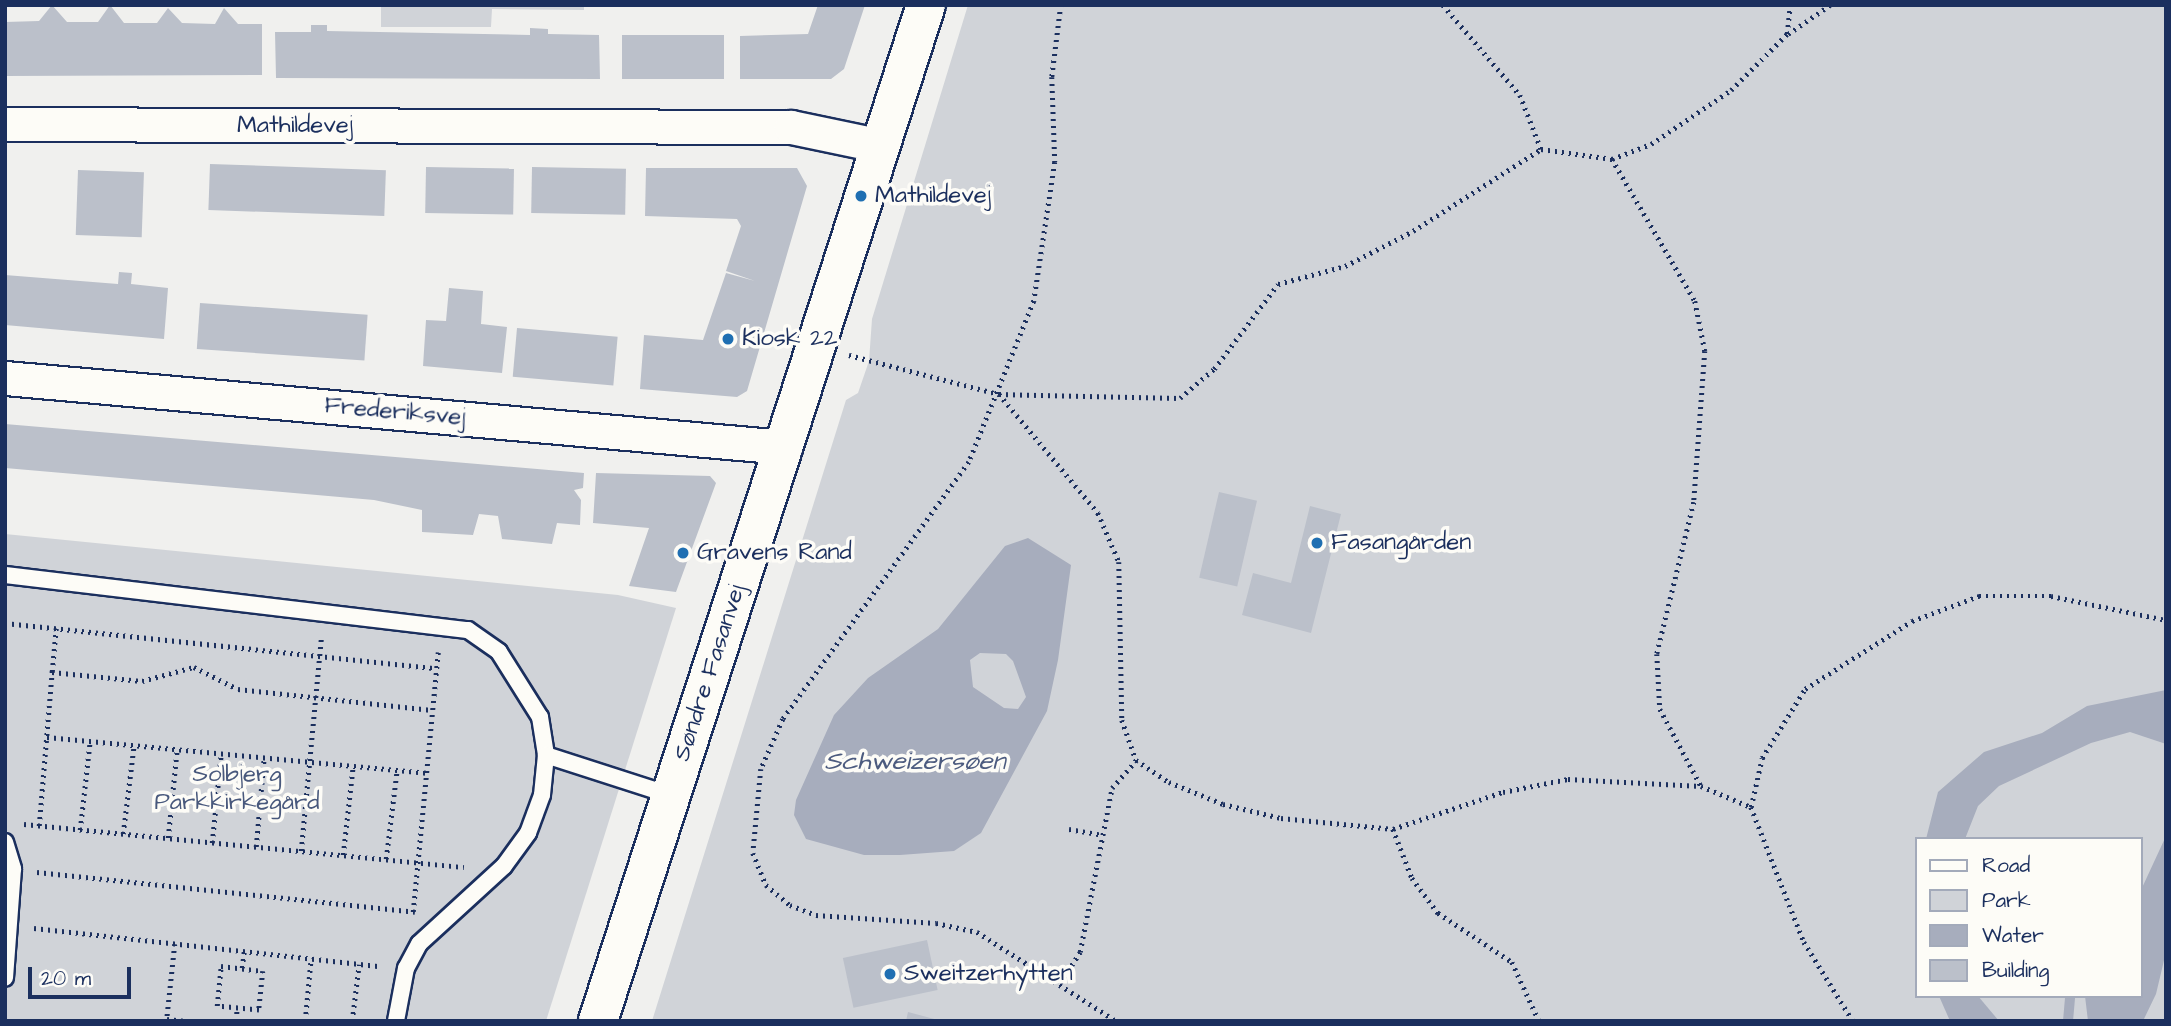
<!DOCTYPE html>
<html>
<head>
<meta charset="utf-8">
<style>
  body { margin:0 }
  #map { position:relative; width:2171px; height:1026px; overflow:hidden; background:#f0f0ee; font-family:"Architects Daughter",sans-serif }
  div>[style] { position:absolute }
  .green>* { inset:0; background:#d0d3d8 }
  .water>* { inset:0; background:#a7adbd }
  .stream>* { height:10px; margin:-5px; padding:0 5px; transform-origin:5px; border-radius:5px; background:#a7adbd }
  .building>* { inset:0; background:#bbc0ca; transform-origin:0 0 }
  .path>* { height:4.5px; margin-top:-2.25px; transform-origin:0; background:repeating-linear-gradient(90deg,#1b2f5e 0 2px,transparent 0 7px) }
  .roads { filter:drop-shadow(2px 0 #1b2f5e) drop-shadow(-2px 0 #1b2f5e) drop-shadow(0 2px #1b2f5e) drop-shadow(0 -2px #1b2f5e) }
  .service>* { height:16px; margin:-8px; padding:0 8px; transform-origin:8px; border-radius:8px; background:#fdfcf7 }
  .minor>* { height:33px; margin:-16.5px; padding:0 16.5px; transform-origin:16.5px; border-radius:16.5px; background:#fdfcf7 }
  .tertiary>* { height:38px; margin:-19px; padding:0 19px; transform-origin:19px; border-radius:19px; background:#fdfcf7 }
  .dots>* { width:19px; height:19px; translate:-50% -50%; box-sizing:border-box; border:4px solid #fdfcf7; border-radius:50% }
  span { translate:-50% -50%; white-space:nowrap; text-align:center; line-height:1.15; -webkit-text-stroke:7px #fdfcf7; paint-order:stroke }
  .street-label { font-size:24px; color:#1b2f5e }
  .poi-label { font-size:24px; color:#1b2f5e }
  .left { translate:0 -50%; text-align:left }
  .park-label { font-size:24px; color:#48587c }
  .water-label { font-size:26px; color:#4c5b7f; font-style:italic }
  .frame { position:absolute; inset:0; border:7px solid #1b2f5e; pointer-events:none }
  .legend { position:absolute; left:1915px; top:837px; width:228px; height:161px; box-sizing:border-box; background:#fdfcf7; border:2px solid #a3aaba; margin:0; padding:9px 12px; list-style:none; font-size:21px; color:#1b2f5e }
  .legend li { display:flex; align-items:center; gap:14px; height:35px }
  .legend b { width:35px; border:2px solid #a3aaba }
  .scale { position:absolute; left:28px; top:967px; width:103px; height:32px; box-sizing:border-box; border:4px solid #1b2f5e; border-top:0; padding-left:9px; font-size:21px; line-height:24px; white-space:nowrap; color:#1b2f5e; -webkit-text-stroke:5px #fdfcf7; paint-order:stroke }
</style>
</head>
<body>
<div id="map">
  <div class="green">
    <div style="clip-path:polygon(381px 5px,584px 5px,584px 10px,492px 9px,491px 27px,381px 27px)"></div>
    <div style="clip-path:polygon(evenodd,968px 5px,2166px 5px,2166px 1021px,652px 1021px,846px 400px,858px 393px,869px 361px,872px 319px,968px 5px,1917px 839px,2141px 839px,2141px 996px,1917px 996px,1917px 839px)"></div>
    <div style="clip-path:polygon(5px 534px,618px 595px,676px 608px,546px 1021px,5px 1021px)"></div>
  </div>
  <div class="water">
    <div style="clip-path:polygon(evenodd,1028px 538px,1071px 565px,1058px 660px,1047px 711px,981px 833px,954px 851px,900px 855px,864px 855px,806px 839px,794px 815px,796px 800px,834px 715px,868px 678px,938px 629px,1005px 546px,1028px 538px,980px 653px,1006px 654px,1013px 661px,1026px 697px,1018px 709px,1004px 708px,973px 687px,970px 660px,980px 653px)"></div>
    <div style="clip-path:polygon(2166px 690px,2166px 744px,2130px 732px,2091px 743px,1999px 786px,1978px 806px,1965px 839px,1926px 839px,1938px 792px,1984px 752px,2042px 733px,2087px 706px)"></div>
    <div style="clip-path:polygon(2166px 836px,2166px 952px,2156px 994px,2143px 1021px,2088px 1021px,2085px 996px,2141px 996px,2141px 890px)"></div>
    <div style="clip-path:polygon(1939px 996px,1978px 996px,1999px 1021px,1950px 1021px)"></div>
  </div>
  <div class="stream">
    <div style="left:2068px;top:1021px;width:25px;rotate:-85deg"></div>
  </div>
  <div class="building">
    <div style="clip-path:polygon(52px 5px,67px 22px,98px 22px,110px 5px,124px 23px,157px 23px,168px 8px,182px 23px,215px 24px,224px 8px,238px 24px,262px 24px,262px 75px,5px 76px,5px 22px,39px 21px)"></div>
    <div style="clip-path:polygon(818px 5px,865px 5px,844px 69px,831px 79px,740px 79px,740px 36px,808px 34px)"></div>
    <div style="clip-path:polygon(311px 25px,327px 25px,327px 31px,530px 35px,530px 28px,548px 29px,548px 34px,599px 35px,600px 79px,276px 78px,275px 32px,311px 32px)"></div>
    <div style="left:622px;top:35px;width:102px;height:44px"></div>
    <div style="left:210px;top:164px;width:176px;height:46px;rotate:2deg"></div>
    <div style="left:426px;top:167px;width:88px;height:46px;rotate:1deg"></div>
    <div style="left:532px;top:167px;width:94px;height:46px;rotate:1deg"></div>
    <div style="clip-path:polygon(646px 168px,797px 168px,807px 186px,747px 391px,737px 397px,640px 389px,644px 335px,703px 340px,726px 273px,755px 281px,726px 271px,741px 226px,737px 219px,645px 216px)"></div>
    <div style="left:78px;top:170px;width:66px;height:65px;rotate:2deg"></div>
    <div style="clip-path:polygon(119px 272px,132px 273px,131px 284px,168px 288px,164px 339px,5px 325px,5px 275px,118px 284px)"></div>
    <div style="clip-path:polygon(449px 288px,483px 291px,481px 324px,507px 327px,502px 373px,423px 366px,426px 320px,446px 321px)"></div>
    <div style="left:200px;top:303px;width:168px;height:46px;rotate:4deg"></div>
    <div style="left:517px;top:328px;width:101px;height:49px;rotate:5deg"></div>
    <div style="clip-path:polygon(5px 424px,584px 473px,583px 488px,574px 490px,581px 500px,580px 525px,557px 523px,552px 544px,502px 539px,498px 516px,479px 514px,473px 535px,422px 532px,422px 510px,374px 500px,5px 468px)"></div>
    <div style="clip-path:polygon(596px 473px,710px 476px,716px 483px,676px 592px,629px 586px,649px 528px,593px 523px)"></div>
    <div style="left:1219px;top:492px;width:39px;height:88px;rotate:13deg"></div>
    <div style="clip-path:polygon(1310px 506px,1341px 514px,1311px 633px,1242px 615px,1253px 573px,1291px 583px)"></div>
    <div style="left:927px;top:940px;width:51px;height:86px;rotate:78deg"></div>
    <div style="clip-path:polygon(908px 1012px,938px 1020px,938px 1021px,906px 1021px)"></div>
  </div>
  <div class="path">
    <div style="left:1061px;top:5px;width:73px;rotate:97.1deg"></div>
    <div style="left:1052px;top:77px;width:85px;rotate:88deg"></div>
    <div style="left:1055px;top:162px;width:141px;rotate:98.6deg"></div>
    <div style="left:1034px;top:301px;width:174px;rotate:112deg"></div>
    <div style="left:969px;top:462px;width:317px;rotate:125.9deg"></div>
    <div style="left:783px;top:719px;width:55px;rotate:113.7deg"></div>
    <div style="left:761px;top:769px;width:84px;rotate:95.4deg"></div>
    <div style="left:753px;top:853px;width:35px;rotate:68deg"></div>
    <div style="left:766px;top:885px;width:31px;rotate:40deg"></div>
    <div style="left:790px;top:905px;width:28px;rotate:21deg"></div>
    <div style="left:816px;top:915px;width:120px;rotate:3.8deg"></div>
    <div style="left:936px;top:923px;width:42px;rotate:12.4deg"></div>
    <div style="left:977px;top:932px;width:165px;rotate:32.6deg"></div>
    <div style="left:1443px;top:5px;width:118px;rotate:49.5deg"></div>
    <div style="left:1520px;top:95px;width:58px;rotate:68.7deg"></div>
    <div style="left:1541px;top:149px;width:72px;rotate:8deg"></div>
    <div style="left:1612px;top:159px;width:42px;rotate:-21deg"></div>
    <div style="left:1651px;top:144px;width:97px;rotate:-34deg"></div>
    <div style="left:1731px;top:90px;width:79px;rotate:-45deg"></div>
    <div style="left:1787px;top:34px;width:29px;rotate:-84deg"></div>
    <div style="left:1788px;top:34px;width:51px;rotate:-34.6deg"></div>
    <div style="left:1612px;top:159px;width:164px;rotate:59.7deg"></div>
    <div style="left:1695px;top:301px;width:51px;rotate:78.7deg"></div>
    <div style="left:1705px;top:351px;width:151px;rotate:94.2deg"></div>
    <div style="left:1694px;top:502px;width:156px;rotate:103.7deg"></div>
    <div style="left:1657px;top:654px;width:55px;rotate:86.9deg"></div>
    <div style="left:1660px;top:709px;width:87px;rotate:62deg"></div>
    <div style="left:849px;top:355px;width:155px;rotate:14.6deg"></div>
    <div style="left:999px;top:394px;width:181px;rotate:1.3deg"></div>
    <div style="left:1180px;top:398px;width:45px;rotate:-40.5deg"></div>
    <div style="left:1214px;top:369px;width:106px;rotate:-53deg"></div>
    <div style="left:1278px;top:284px;width:69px;rotate:-15deg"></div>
    <div style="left:1345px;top:266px;width:76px;rotate:-27.2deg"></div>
    <div style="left:1413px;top:231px;width:152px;rotate:-32.6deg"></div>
    <div style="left:999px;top:394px;width:155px;rotate:50.2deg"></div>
    <div style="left:1098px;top:513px;width:53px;rotate:66.8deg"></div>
    <div style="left:1119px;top:562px;width:158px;rotate:88.9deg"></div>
    <div style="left:1122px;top:720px;width:42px;rotate:70.7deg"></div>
    <div style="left:1136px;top:760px;width:40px;rotate:34deg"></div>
    <div style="left:1169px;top:782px;width:58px;rotate:22.2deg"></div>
    <div style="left:1223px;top:804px;width:60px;rotate:13.6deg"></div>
    <div style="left:1281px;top:818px;width:113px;rotate:5.6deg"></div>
    <div style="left:1393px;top:829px;width:116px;rotate:-18.6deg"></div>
    <div style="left:1503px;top:792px;width:66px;rotate:-11.3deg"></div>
    <div style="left:1568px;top:779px;width:133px;rotate:3deg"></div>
    <div style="left:1701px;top:786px;width:54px;rotate:22.8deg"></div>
    <div style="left:1751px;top:807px;width:145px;rotate:68.6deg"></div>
    <div style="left:1804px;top:942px;width:93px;rotate:58.2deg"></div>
    <div style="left:5px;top:623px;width:433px;rotate:6deg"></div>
    <div style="left:52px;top:672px;width:44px;rotate:-84.8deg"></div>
    <div style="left:47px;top:737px;width:381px;rotate:5.4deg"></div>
    <div style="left:1751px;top:807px;width:50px;rotate:-77.3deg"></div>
    <div style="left:1762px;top:758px;width:81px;rotate:-58.1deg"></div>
    <div style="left:1805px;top:689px;width:127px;rotate:-32.4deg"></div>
    <div style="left:1912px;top:621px;width:72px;rotate:-20.5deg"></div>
    <div style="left:1979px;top:596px;width:72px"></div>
    <div style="left:2051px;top:596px;width:117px;rotate:11.8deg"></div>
    <div style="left:24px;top:824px;width:442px;rotate:5.6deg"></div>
    <div style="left:39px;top:826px;width:155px;rotate:-85.2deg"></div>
    <div style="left:52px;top:672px;width:90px;rotate:5.7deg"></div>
    <div style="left:142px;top:681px;width:54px;rotate:-15.1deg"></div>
    <div style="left:194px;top:667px;width:49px;rotate:26.6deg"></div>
    <div style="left:238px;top:689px;width:195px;rotate:6.2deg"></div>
    <div style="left:1069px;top:829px;width:34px;rotate:10deg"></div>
    <div style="left:1393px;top:829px;width:53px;rotate:68.8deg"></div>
    <div style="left:1412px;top:878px;width:44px;rotate:53.4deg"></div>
    <div style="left:1438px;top:913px;width:89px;rotate:33.5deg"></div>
    <div style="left:1512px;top:962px;width:65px;rotate:65.4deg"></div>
    <div style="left:80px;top:830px;width:90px;rotate:-83.6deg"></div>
    <div style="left:123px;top:834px;width:90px;rotate:-83deg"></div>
    <div style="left:168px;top:838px;width:89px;rotate:-84.2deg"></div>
    <div style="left:212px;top:843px;width:89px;rotate:-84.2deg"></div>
    <div style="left:256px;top:847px;width:90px;rotate:-84.9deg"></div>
    <div style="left:301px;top:851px;width:214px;rotate:-84.6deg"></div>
    <div style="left:343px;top:855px;width:90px;rotate:-83.6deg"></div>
    <div style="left:386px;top:859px;width:90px;rotate:-83deg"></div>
    <div style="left:37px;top:872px;width:380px;rotate:6deg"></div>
    <div style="left:413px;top:912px;width:261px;rotate:-84.5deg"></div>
    <div style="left:34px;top:928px;width:348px;rotate:6.3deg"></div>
    <div style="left:175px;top:944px;width:75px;rotate:96.1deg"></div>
    <div style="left:167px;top:1019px;width:19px;rotate:6deg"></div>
    <div style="left:221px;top:966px;width:42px;rotate:6.8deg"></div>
    <div style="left:263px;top:971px;width:39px;rotate:96deg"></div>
    <div style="left:259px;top:1010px;width:42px;rotate:-174.6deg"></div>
    <div style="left:217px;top:1006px;width:40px;rotate:-84.3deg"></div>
    <div style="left:242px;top:968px;width:17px;rotate:-83deg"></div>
    <div style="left:1060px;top:983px;width:37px;rotate:-57deg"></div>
    <div style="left:1080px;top:952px;width:167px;rotate:-79deg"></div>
    <div style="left:1112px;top:788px;width:37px;rotate:-49deg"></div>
    <div style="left:236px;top:1021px;width:13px;rotate:-86deg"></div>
    <div style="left:305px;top:1021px;width:63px;rotate:-84.6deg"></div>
    <div style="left:352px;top:1021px;width:57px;rotate:-83deg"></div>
  </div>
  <div class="roads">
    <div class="service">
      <div style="left:5px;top:575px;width:466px;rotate:6.8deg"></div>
      <div style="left:468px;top:630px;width:38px;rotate:35deg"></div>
      <div style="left:499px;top:652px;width:77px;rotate:57.8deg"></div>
      <div style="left:540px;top:717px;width:38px;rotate:81deg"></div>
      <div style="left:546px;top:755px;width:40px;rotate:95.7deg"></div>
      <div style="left:542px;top:795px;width:40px;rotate:110.2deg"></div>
      <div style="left:528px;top:833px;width:41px;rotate:126deg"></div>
      <div style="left:504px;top:866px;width:115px;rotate:137.5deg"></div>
      <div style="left:419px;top:944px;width:27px;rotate:118deg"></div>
      <div style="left:406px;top:968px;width:54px;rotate:100.7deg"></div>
      <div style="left:546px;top:755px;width:130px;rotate:17.9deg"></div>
      <div style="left:5px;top:842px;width:28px;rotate:73deg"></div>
      <div style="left:13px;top:869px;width:109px;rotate:94.2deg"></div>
    </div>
    <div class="minor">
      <div style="left:5px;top:124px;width:786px;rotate:0.22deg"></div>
      <div style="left:791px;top:127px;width:88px;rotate:11.8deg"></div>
      <div style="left:5px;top:378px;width:783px;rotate:5.06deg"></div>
    </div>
    <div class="tertiary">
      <div style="left:598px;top:1021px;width:1068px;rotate:-72.11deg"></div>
    </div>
  </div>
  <div class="dots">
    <div style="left:861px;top:196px;background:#1f6fb2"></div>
    <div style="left:728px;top:339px;background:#1f6fb2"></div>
    <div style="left:1317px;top:543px;background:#1f6fb2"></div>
    <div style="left:683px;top:553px;background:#1f6fb2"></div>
    <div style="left:890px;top:974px;background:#1f6fb2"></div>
  </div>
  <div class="street-label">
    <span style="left:295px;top:126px">Mathildevej</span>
    <span style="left:395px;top:412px;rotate:5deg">Frederiksvej</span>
    <span style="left:710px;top:673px;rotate:-72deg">Søndre Fasanvej</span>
  </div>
  <div class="poi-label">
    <span class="left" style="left:875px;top:196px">Mathildevej</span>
    <span class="left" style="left:742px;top:339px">Kiosk 22</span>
    <span class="left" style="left:1331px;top:543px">Fasangården</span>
    <span class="left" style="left:697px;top:553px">Gravens Rand</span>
    <span class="left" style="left:904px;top:974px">Sweitzerhytten</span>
  </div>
  <div class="park-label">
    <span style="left:237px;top:789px">Solbjerg<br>Parkkirkegård</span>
  </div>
  <div class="water-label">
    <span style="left:915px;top:762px">Schweizersøen</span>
  </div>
  <div class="frame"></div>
  <ul class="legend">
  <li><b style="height:9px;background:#fdfcf7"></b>Road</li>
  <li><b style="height:19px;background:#d0d3d8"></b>Park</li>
  <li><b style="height:19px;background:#a7adbd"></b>Water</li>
  <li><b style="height:19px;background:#bbc0ca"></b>Building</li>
  </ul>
  <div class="scale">20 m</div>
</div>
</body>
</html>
